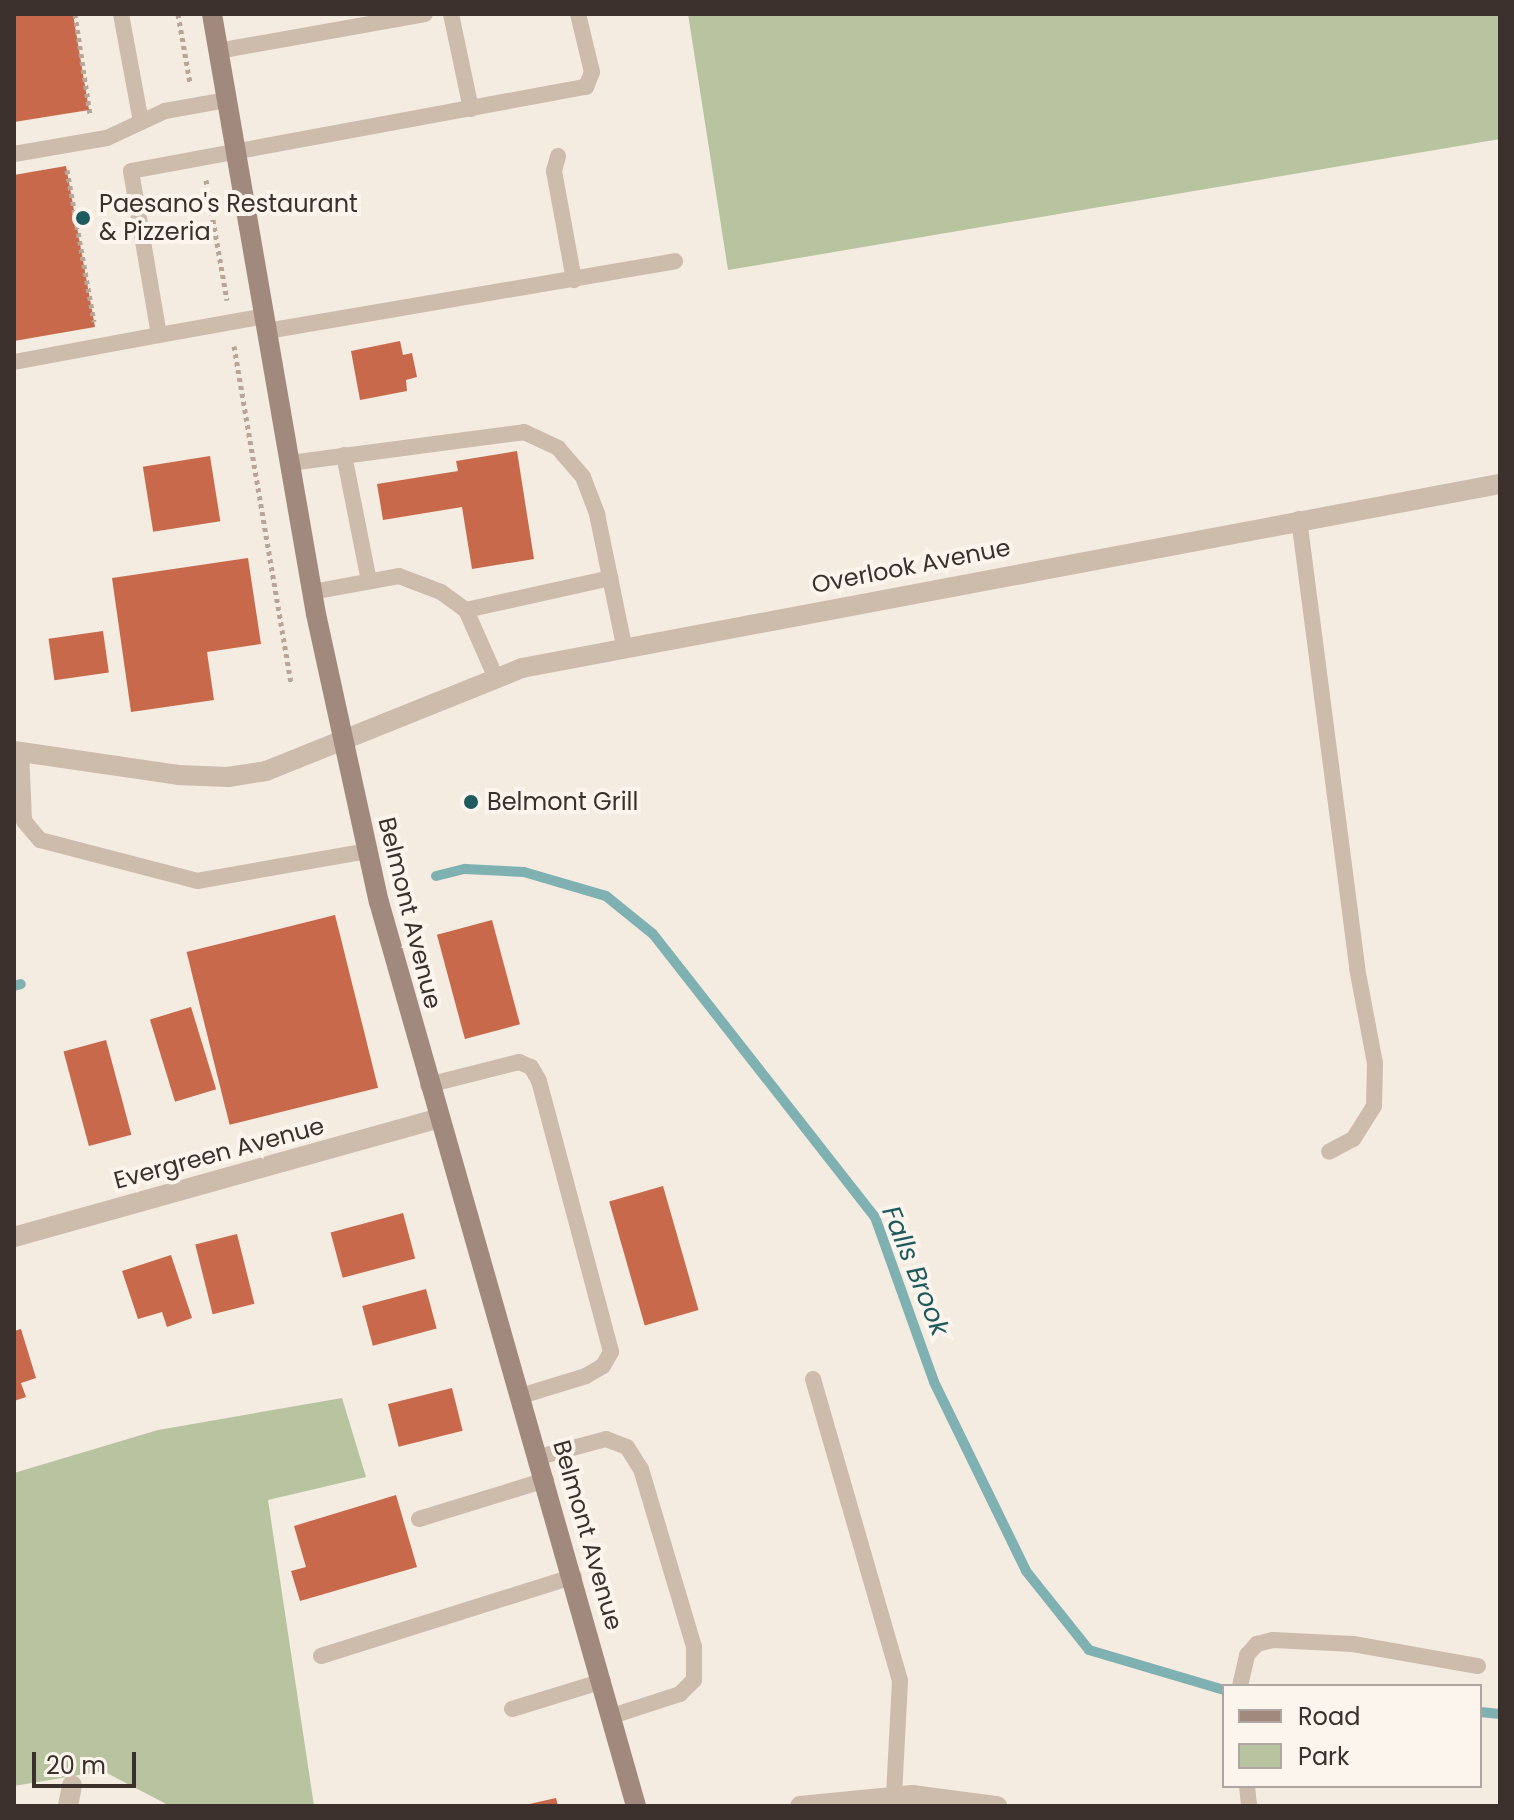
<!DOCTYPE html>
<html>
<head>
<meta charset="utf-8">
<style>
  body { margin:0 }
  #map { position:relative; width:1514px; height:1820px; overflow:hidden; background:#f4ebe1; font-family:Poppins,sans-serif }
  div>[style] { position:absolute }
  .green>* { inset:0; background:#b8c4a0 }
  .stream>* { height:10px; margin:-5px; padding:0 5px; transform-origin:5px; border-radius:5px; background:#7fb0b2 }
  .building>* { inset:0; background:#c8694b; transform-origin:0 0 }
  .path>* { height:5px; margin-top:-2.5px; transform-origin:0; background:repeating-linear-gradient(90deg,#b9a596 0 4px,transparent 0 8px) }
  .lane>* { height:16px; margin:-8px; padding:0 8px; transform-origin:8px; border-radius:8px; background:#cdbbac }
  .street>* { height:20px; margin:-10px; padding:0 10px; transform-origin:10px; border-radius:10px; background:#cdbbac }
  .secondary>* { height:20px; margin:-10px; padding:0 10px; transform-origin:10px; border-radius:10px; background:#a18a7d }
  .dots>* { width:22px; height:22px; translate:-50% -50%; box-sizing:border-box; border:4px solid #fbf5ee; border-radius:50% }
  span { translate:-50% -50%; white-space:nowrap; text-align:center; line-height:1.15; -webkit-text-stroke:8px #fbf5ee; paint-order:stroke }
  .poi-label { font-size:24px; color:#3b302b }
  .left { translate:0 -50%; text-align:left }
  .street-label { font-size:24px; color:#3b302b }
  .water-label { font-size:26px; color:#1f5a5e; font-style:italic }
  .frame { position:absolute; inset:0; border:16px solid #3b302b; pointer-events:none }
  .legend { position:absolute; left:1222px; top:1684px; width:260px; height:104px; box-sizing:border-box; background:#fbf5ee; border:2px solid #aea6a0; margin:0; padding:10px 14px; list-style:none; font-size:24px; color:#3b302b }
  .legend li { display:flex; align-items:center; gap:16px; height:40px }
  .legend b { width:40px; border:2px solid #aea6a0 }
  .scale { position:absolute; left:32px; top:1752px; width:104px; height:36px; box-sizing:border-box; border:4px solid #3b302b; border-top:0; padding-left:10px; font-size:24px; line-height:28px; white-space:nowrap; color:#3b302b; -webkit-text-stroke:6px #fbf5ee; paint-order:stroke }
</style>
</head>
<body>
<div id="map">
  <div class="green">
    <div style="clip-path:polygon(688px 14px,1500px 14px,1500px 139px,728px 270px)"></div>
    <div style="clip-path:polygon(342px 1398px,366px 1477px,268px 1500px,314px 1806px,170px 1806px,103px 1771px,14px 1786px,14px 1473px,158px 1430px)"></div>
  </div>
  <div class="stream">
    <div style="left:436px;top:876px;width:30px;rotate:-14deg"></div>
    <div style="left:465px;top:869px;width:59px;rotate:2.9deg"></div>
    <div style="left:524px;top:872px;width:85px;rotate:16.3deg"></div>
    <div style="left:606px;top:896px;width:60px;rotate:39deg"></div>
    <div style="left:653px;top:934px;width:360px;rotate:51.9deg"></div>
    <div style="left:875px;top:1217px;width:175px;rotate:70.3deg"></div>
    <div style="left:934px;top:1382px;width:210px;rotate:64deg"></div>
    <div style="left:1026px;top:1571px;width:101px;rotate:51.4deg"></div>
    <div style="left:1089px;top:1650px;width:141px;rotate:16.5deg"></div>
    <div style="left:14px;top:986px;width:7px;rotate:-16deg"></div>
    <div style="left:1480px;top:1712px;width:20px;rotate:6deg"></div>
  </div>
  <div class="building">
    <div style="clip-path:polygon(14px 14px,73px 14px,89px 110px,14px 122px)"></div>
    <div style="clip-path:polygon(66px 166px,95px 327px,14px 341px,14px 175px)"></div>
    <div style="clip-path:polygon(400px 341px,403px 355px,412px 353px,417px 377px,406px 380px,407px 391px,360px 400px,351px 351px)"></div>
    <div style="clip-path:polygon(517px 451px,534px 559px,472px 569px,462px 507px,383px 520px,377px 484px,458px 471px,456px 461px)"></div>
    <div style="left:210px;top:456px;width:66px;height:68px;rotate:81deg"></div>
    <div style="clip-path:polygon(248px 558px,261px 644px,207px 652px,214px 700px,131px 712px,112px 578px)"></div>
    <div style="left:103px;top:631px;width:42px;height:55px;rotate:82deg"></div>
    <div style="left:335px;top:915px;width:178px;height:153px;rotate:76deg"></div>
    <div style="left:492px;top:920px;width:108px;height:57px;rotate:75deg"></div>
    <div style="left:191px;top:1007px;width:86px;height:43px;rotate:73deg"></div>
    <div style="left:106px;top:1040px;width:98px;height:44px;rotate:75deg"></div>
    <div style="left:663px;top:1186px;width:129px;height:56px;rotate:74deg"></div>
    <div style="left:403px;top:1213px;width:47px;height:75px;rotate:75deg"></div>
    <div style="left:237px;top:1234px;width:72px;height:43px;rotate:76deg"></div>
    <div style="clip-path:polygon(171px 1255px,192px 1318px,167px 1327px,162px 1312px,138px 1319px,122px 1271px)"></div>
    <div style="left:426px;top:1289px;width:41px;height:66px;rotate:75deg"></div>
    <div style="clip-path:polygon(21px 1329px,36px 1378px,21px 1383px,26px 1397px,14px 1401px,14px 1331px)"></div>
    <div style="left:452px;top:1388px;width:44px;height:66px;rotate:76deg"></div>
    <div style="clip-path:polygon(396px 1495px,417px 1567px,300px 1601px,291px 1571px,306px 1567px,294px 1526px)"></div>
    <div style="clip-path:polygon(556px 1798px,558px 1806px,525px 1806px,525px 1805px)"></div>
  </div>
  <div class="path">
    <div style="left:75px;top:14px;width:101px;rotate:81.5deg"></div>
    <div style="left:178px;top:14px;width:70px;rotate:80.1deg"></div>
    <div style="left:67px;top:170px;width:154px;rotate:79.9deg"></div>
    <div style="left:206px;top:180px;width:122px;rotate:80.1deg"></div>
    <div style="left:234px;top:346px;width:343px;rotate:80.4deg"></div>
  </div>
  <div class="lane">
    <div style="left:121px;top:14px;width:110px;rotate:79.5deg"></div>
    <div style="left:451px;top:14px;width:97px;rotate:78.1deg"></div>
    <div style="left:218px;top:51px;width:210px;rotate:-10.1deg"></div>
    <div style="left:14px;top:154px;width:94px;rotate:-9.8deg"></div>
    <div style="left:107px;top:138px;width:64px;rotate:-25deg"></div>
    <div style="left:165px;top:111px;width:63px;rotate:-10.1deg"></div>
    <div style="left:558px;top:156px;width:16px;rotate:105deg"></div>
    <div style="left:554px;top:171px;width:111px;rotate:79.6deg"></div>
    <div style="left:265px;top:316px;width:108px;rotate:169.8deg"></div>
    <div style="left:159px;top:335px;width:166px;rotate:-99.7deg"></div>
    <div style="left:131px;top:171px;width:463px;rotate:-10.5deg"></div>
    <div style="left:586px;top:87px;width:16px;rotate:-68deg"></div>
    <div style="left:592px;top:72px;width:60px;rotate:-103.6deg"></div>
    <div style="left:267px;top:331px;width:414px;rotate:-9.7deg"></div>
    <div style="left:14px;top:362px;width:147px;rotate:-10.5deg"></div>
    <div style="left:344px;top:455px;width:128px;rotate:78.8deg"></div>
    <div style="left:290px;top:463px;width:236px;rotate:-7.5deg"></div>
    <div style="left:524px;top:432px;width:38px;rotate:25deg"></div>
    <div style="left:558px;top:448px;width:38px;rotate:49deg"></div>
    <div style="left:583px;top:477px;width:40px;rotate:69deg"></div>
    <div style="left:597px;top:514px;width:135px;rotate:78.4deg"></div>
    <div style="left:1299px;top:519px;width:453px;rotate:82.6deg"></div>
    <div style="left:1357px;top:968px;width:97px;rotate:79.3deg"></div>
    <div style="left:1375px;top:1063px;width:43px;rotate:91.3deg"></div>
    <div style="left:1374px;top:1106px;width:39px;rotate:122deg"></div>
    <div style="left:1353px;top:1139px;width:27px;rotate:152deg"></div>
    <div style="left:312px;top:592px;width:88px;rotate:-10.4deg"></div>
    <div style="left:399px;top:576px;width:45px;rotate:20.9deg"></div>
    <div style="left:441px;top:592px;width:31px;rotate:36deg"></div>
    <div style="left:466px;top:610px;width:74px;rotate:66.2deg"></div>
    <div style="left:466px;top:610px;width:148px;rotate:-12.5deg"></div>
    <div style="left:21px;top:751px;width:70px;rotate:87.5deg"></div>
    <div style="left:24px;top:821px;width:25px;rotate:50deg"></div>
    <div style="left:40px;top:840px;width:162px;rotate:14.6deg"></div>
    <div style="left:197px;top:881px;width:174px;rotate:-10deg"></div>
    <div style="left:428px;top:1085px;width:94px;rotate:-14.2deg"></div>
    <div style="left:519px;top:1062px;width:13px;rotate:23deg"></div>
    <div style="left:531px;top:1067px;width:16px;rotate:60deg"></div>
    <div style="left:539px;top:1081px;width:280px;rotate:75.1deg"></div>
    <div style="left:611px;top:1352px;width:16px;rotate:120deg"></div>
    <div style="left:603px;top:1366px;width:20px;rotate:150deg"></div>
    <div style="left:586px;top:1376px;width:68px;rotate:162.9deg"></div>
    <div style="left:813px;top:1379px;width:314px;rotate:73.9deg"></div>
    <div style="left:900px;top:1681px;width:116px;rotate:93deg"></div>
    <div style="left:539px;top:1457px;width:69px;rotate:-15deg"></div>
    <div style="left:606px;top:1439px;width:22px;rotate:21deg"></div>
    <div style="left:627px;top:1447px;width:26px;rotate:58deg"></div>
    <div style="left:641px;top:1469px;width:186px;rotate:73.4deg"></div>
    <div style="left:694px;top:1647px;width:33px;rotate:90deg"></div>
    <div style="left:694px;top:1680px;width:20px;rotate:135deg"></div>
    <div style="left:680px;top:1694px;width:71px;rotate:162.1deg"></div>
    <div style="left:419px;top:1519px;width:133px;rotate:-17.1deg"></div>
    <div style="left:321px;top:1656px;width:265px;rotate:-17.5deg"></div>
    <div style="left:1240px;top:1686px;width:32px;rotate:-77deg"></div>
    <div style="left:1247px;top:1655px;width:15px;rotate:-48deg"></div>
    <div style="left:1257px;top:1644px;width:16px;rotate:-14deg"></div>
    <div style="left:1273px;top:1640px;width:80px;rotate:2.9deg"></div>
    <div style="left:1353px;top:1644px;width:127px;rotate:10deg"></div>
    <div style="left:512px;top:1709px;width:95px;rotate:-17.1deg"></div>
    <div style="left:1247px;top:1786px;width:20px;rotate:84deg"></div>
  </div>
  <div class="street">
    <div style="left:14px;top:751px;width:166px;rotate:8.3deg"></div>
    <div style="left:178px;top:775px;width:50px;rotate:2.3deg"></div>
    <div style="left:228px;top:777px;width:38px;rotate:-9deg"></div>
    <div style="left:266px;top:771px;width:276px;rotate:-21.9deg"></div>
    <div style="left:522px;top:668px;width:995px;rotate:-10.66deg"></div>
    <div style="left:14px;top:1237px;width:440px;rotate:-15.6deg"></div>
    <div style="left:68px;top:1806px;width:21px;rotate:-79deg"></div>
    <div style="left:800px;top:1806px;width:113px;rotate:-5.6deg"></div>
    <div style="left:912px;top:1795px;width:86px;rotate:7.4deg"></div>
  </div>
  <div class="secondary">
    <div style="left:212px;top:14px;width:609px;rotate:80.17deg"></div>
    <div style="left:316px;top:614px;width:295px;rotate:77.7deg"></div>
    <div style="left:379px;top:902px;width:940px;rotate:74.13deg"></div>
  </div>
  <div class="dots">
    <div style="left:83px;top:218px;background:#1f5a5e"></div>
    <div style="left:471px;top:802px;background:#1f5a5e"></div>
  </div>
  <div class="poi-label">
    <span class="left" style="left:99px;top:218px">Paesano's Restaurant<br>&amp; Pizzeria</span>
    <span class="left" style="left:487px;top:802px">Belmont Grill</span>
  </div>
  <div class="street-label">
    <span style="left:911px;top:566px;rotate:-11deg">Overlook Avenue</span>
    <span style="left:410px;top:913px;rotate:76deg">Belmont Avenue</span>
    <span style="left:219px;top:1153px;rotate:-15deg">Evergreen Avenue</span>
    <span style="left:588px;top:1535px;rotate:74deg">Belmont Avenue</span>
  </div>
  <div class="water-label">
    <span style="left:915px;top:1271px;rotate:68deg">Falls Brook</span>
  </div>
  <div class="frame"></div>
  <ul class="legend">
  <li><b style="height:10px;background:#a18a7d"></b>Road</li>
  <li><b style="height:22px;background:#b8c4a0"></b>Park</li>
  </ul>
  <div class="scale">20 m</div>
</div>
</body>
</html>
